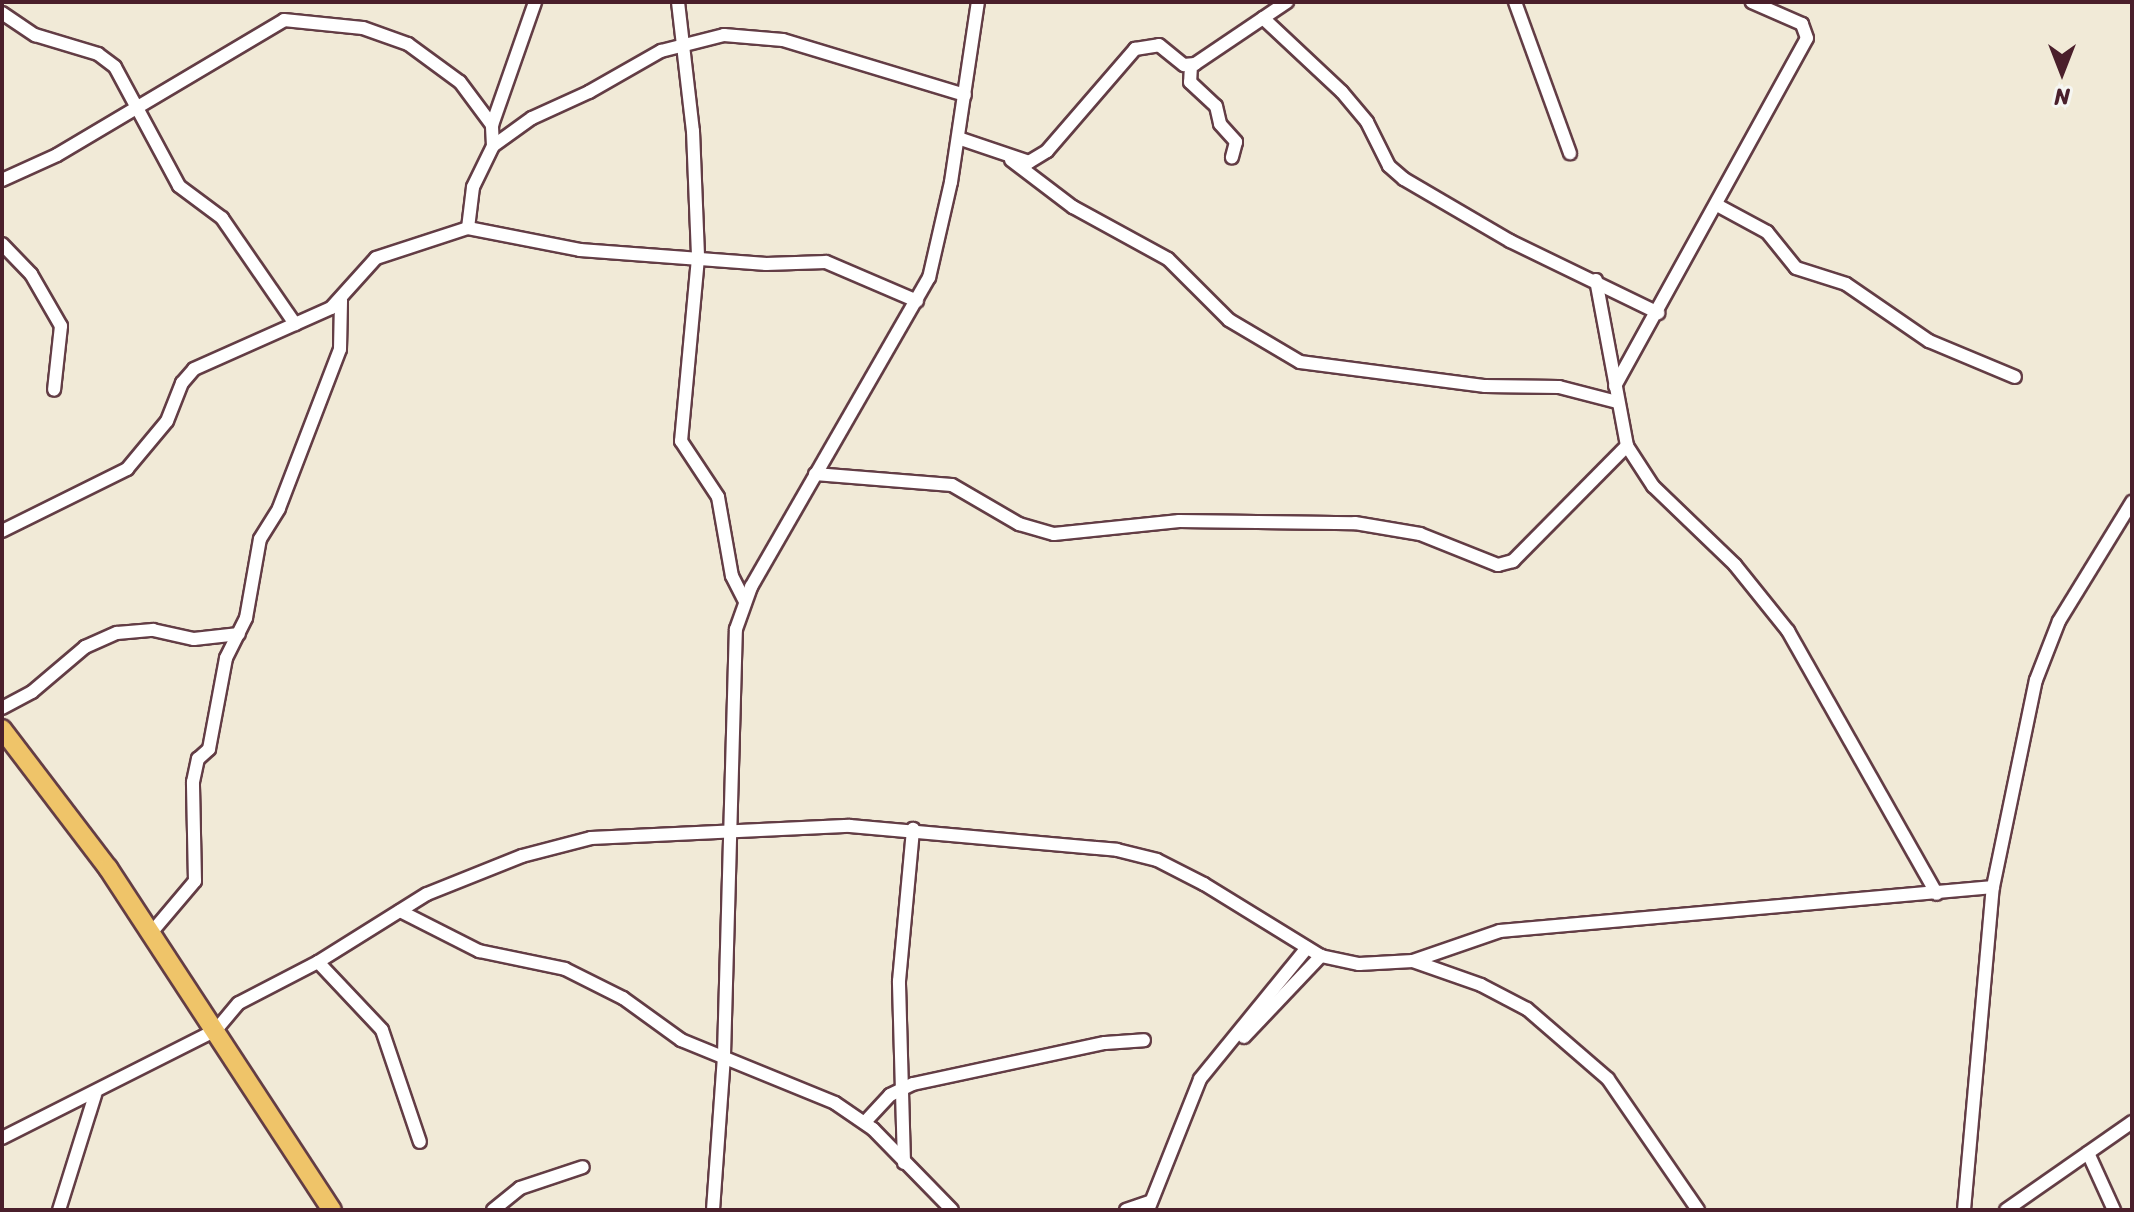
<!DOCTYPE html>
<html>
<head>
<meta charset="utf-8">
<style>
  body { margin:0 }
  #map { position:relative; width:2134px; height:1212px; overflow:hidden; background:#f1ead7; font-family:Sriracha,sans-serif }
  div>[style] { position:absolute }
  .roads { filter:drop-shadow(2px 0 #633d45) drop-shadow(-2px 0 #633d45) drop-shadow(0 2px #633d45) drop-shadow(0 -2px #633d45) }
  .minor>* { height:12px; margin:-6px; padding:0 6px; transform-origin:6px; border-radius:6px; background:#fff }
  .highway>* { height:18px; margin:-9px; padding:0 9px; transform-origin:9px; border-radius:9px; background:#efc469 }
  span { translate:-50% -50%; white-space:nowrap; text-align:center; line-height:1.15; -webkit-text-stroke:7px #f6f6f2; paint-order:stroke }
  .frame { position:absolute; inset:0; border:4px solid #4a1f2b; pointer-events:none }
  .north { position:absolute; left:2022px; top:32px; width:80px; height:80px; -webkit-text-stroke:6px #f6f6f2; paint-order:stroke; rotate:180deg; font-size:22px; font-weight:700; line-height:32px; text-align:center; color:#4a1f2b }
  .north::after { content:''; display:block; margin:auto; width:28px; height:36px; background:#4a1f2b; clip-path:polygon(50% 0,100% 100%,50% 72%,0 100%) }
</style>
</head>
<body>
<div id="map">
  <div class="roads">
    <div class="minor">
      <div style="left:678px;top:2px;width:130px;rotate:83.4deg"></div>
      <div style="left:693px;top:131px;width:127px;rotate:87.7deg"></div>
      <div style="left:698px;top:258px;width:184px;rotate:95.3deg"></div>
      <div style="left:681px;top:441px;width:67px;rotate:56.5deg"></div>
      <div style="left:718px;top:497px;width:80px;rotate:80deg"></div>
      <div style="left:732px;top:576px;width:27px;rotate:63deg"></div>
      <div style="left:1515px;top:2px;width:161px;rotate:70deg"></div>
      <div style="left:2px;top:13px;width:40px;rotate:34deg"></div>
      <div style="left:35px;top:35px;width:66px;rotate:16.8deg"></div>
      <div style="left:98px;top:54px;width:21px;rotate:37deg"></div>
      <div style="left:115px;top:67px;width:135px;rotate:61.7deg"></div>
      <div style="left:179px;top:186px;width:54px;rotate:36.7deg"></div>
      <div style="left:222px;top:218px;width:129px;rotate:55.4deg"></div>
      <div style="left:1263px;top:18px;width:108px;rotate:43.1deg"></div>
      <div style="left:1342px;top:92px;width:39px;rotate:50deg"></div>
      <div style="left:1367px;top:122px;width:49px;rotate:63.4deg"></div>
      <div style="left:1389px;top:166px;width:20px;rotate:41deg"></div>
      <div style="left:1404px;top:179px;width:123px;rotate:30.3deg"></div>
      <div style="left:1510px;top:241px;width:165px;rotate:25.9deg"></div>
      <div style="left:1191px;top:65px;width:17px;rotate:93deg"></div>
      <div style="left:1190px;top:82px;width:35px;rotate:43deg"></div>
      <div style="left:1216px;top:106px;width:18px;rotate:77deg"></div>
      <div style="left:1220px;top:124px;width:24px;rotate:48deg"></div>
      <div style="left:1236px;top:142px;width:16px;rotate:105deg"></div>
      <div style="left:958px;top:138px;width:75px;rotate:18.7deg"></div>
      <div style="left:1029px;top:162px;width:21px;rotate:-31deg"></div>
      <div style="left:1047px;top:151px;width:135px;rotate:-49.2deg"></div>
      <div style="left:1135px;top:49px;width:24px;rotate:-9deg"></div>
      <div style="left:1159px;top:45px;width:32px;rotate:39deg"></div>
      <div style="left:1184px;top:65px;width:11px;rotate:-5deg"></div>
      <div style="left:1195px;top:64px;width:111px;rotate:-34deg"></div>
      <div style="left:493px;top:146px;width:48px;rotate:-35.7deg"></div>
      <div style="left:532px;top:118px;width:63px;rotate:-24.5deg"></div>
      <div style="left:589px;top:92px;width:83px;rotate:-29.7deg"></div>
      <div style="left:661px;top:51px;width:65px;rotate:-14.3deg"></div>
      <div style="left:724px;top:35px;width:59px;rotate:4.8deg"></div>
      <div style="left:783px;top:40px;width:190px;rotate:16.8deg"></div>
      <div style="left:1011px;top:160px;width:78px;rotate:37.2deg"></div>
      <div style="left:1073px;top:207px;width:108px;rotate:28.7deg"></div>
      <div style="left:1168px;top:259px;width:86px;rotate:45deg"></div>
      <div style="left:1229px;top:320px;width:82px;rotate:30.6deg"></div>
      <div style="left:1300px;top:362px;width:187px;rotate:7.4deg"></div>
      <div style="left:1485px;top:386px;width:74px;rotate:0.8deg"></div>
      <div style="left:1559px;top:387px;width:60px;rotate:14.5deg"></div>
      <div style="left:2px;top:180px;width:60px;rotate:-24.4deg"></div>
      <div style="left:57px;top:155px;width:264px;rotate:-30.7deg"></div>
      <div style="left:284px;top:20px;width:79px;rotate:5.8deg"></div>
      <div style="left:363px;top:28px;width:48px;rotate:19.6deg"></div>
      <div style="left:408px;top:44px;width:64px;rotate:36.2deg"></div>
      <div style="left:460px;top:82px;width:54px;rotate:53.3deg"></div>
      <div style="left:1717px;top:205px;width:57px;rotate:28.4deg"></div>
      <div style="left:1767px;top:232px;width:46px;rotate:51.1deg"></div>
      <div style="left:1796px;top:268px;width:52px;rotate:17.7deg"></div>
      <div style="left:1846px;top:284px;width:101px;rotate:34.5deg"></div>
      <div style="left:1929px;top:341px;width:93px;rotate:22.7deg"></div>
      <div style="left:468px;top:228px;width:114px;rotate:11.1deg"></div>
      <div style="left:580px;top:250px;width:187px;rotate:4.3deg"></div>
      <div style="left:766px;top:264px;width:60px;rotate:-1.9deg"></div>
      <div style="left:826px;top:262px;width:99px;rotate:23.2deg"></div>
      <div style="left:2px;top:244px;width:42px;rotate:46deg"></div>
      <div style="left:31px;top:274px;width:60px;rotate:60deg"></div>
      <div style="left:61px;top:326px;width:64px;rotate:96.2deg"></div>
      <div style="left:1596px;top:280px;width:169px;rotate:79.4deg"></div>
      <div style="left:1627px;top:446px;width:48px;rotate:57deg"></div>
      <div style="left:1653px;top:486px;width:114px;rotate:43.9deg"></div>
      <div style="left:1735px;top:565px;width:85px;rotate:51.2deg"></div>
      <div style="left:1788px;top:631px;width:302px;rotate:60.5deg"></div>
      <div style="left:1615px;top:386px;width:397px;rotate:-61.1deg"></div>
      <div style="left:1807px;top:38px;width:15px;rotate:-110deg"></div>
      <div style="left:1802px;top:24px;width:55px;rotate:-156.3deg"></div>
      <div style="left:815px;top:474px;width:137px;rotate:4.6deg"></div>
      <div style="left:952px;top:485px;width:78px;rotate:30.2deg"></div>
      <div style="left:1019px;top:524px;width:36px;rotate:16deg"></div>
      <div style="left:1054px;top:534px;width:126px;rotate:-5.9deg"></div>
      <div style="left:1179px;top:521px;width:176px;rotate:0.7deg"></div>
      <div style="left:1355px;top:523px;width:66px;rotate:9.6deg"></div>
      <div style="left:1420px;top:534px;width:84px;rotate:21.7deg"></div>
      <div style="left:1498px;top:565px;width:16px;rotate:-15deg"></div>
      <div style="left:1513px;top:561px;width:162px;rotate:-45.3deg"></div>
      <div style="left:2px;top:531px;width:140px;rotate:-26.4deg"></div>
      <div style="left:127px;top:469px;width:62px;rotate:-50.2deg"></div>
      <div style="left:167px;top:421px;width:41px;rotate:-68.5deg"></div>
      <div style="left:182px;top:383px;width:18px;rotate:-49deg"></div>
      <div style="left:194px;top:369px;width:150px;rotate:-24deg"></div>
      <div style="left:331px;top:308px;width:67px;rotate:-48deg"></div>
      <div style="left:376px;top:258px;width:97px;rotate:-18.1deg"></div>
      <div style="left:468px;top:228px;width:41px;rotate:-83deg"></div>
      <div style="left:473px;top:187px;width:46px;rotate:-64deg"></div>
      <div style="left:493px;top:146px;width:21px;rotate:-93deg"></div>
      <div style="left:492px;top:125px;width:130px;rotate:-70.7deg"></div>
      <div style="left:2px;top:708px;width:34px;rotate:-28deg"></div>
      <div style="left:32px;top:692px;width:70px;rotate:-40.3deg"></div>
      <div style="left:85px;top:647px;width:35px;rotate:-24deg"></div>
      <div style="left:117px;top:633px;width:36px;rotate:-5deg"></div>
      <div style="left:153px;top:630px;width:42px;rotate:12.4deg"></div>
      <div style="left:194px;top:639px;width:45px;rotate:-6.3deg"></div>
      <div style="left:400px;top:911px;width:89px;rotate:26.9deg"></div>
      <div style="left:479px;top:951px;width:88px;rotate:11.8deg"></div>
      <div style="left:565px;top:969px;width:65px;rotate:26.6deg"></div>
      <div style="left:623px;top:998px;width:72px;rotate:35.9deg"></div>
      <div style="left:681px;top:1040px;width:166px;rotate:22.2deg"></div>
      <div style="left:835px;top:1103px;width:46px;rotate:34.4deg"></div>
      <div style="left:873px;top:1129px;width:113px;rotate:45.7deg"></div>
      <div style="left:151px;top:933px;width:68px;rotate:-49.8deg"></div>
      <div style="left:195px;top:881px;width:99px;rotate:-91.2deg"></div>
      <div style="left:193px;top:782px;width:24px;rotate:-78deg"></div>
      <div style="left:198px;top:759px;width:15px;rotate:-42deg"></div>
      <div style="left:209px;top:749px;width:93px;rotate:-79.4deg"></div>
      <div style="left:226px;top:658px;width:45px;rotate:-63.4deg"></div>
      <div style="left:246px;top:618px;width:80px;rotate:-80deg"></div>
      <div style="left:260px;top:539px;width:36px;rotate:-58deg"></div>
      <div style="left:279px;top:508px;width:170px;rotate:-69deg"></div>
      <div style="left:340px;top:349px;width:49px;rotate:-88.8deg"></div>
      <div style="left:1413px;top:961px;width:72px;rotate:19.4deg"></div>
      <div style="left:1481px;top:985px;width:52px;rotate:27.6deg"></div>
      <div style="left:1527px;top:1009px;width:107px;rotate:40.8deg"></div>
      <div style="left:1608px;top:1079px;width:159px;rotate:55.5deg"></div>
      <div style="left:318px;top:962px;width:93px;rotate:46.7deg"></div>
      <div style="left:382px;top:1030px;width:118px;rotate:71.3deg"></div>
      <div style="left:1244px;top:1037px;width:112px;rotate:-46.5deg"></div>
      <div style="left:865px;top:1122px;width:37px;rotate:-47deg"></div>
      <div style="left:890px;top:1095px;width:25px;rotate:-26deg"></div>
      <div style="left:913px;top:1084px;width:196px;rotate:-12.1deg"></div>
      <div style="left:1105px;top:1043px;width:39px;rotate:-4deg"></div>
      <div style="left:2px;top:1138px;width:240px;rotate:-26.8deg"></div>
      <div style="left:216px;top:1030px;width:35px;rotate:-50deg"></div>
      <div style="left:239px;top:1003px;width:89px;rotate:-27.4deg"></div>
      <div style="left:318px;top:962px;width:128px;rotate:-32deg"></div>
      <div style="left:427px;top:894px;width:102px;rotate:-21.8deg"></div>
      <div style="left:522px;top:856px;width:71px;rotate:-14.6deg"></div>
      <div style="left:591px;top:838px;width:259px;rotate:-2.7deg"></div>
      <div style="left:850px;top:826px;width:268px;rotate:5.1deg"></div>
      <div style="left:1117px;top:850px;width:41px;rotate:14deg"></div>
      <div style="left:1157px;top:860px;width:53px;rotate:27.1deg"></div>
      <div style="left:1204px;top:884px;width:137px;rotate:31.6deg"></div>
      <div style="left:1321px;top:956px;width:39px;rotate:12deg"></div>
      <div style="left:1359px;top:964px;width:54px;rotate:-3.2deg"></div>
      <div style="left:1413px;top:961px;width:92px;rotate:-19deg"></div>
      <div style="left:1500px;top:931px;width:495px;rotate:-5.1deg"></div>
      <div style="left:2088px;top:1153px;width:63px;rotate:65.5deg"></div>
      <div style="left:904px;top:1163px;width:182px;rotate:-91.6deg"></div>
      <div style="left:899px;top:981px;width:153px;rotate:-84.7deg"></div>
      <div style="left:59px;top:1210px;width:121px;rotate:-72.6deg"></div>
      <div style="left:493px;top:1210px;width:35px;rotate:-39deg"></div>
      <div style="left:520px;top:1188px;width:66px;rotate:-18.4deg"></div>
      <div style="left:713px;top:1210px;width:155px;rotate:-85.9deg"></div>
      <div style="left:724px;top:1055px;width:426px;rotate:-88.4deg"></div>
      <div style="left:736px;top:629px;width:45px;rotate:-70.3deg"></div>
      <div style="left:751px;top:587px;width:357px;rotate:-60.1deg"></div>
      <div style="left:929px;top:278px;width:98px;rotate:-77.1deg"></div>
      <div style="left:951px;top:182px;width:182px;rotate:-81.5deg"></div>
      <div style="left:1126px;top:1210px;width:24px;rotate:-19deg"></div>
      <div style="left:1148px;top:1210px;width:141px;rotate:-68.3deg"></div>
      <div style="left:1200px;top:1079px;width:169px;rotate:-50.8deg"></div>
      <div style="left:1964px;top:1210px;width:324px;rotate:-84.9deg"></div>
      <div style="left:1993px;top:887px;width:211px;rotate:-78.3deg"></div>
      <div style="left:2036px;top:680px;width:63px;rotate:-68.7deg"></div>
      <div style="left:2059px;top:621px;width:140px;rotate:-58.5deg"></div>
      <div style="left:2006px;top:1210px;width:154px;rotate:-34.9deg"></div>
    </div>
    <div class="highway">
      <div style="left:2px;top:729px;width:175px;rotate:52.7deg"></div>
      <div style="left:108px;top:868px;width:409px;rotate:56.8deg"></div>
    </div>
  </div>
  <div class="frame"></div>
  <div class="north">N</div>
</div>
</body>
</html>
